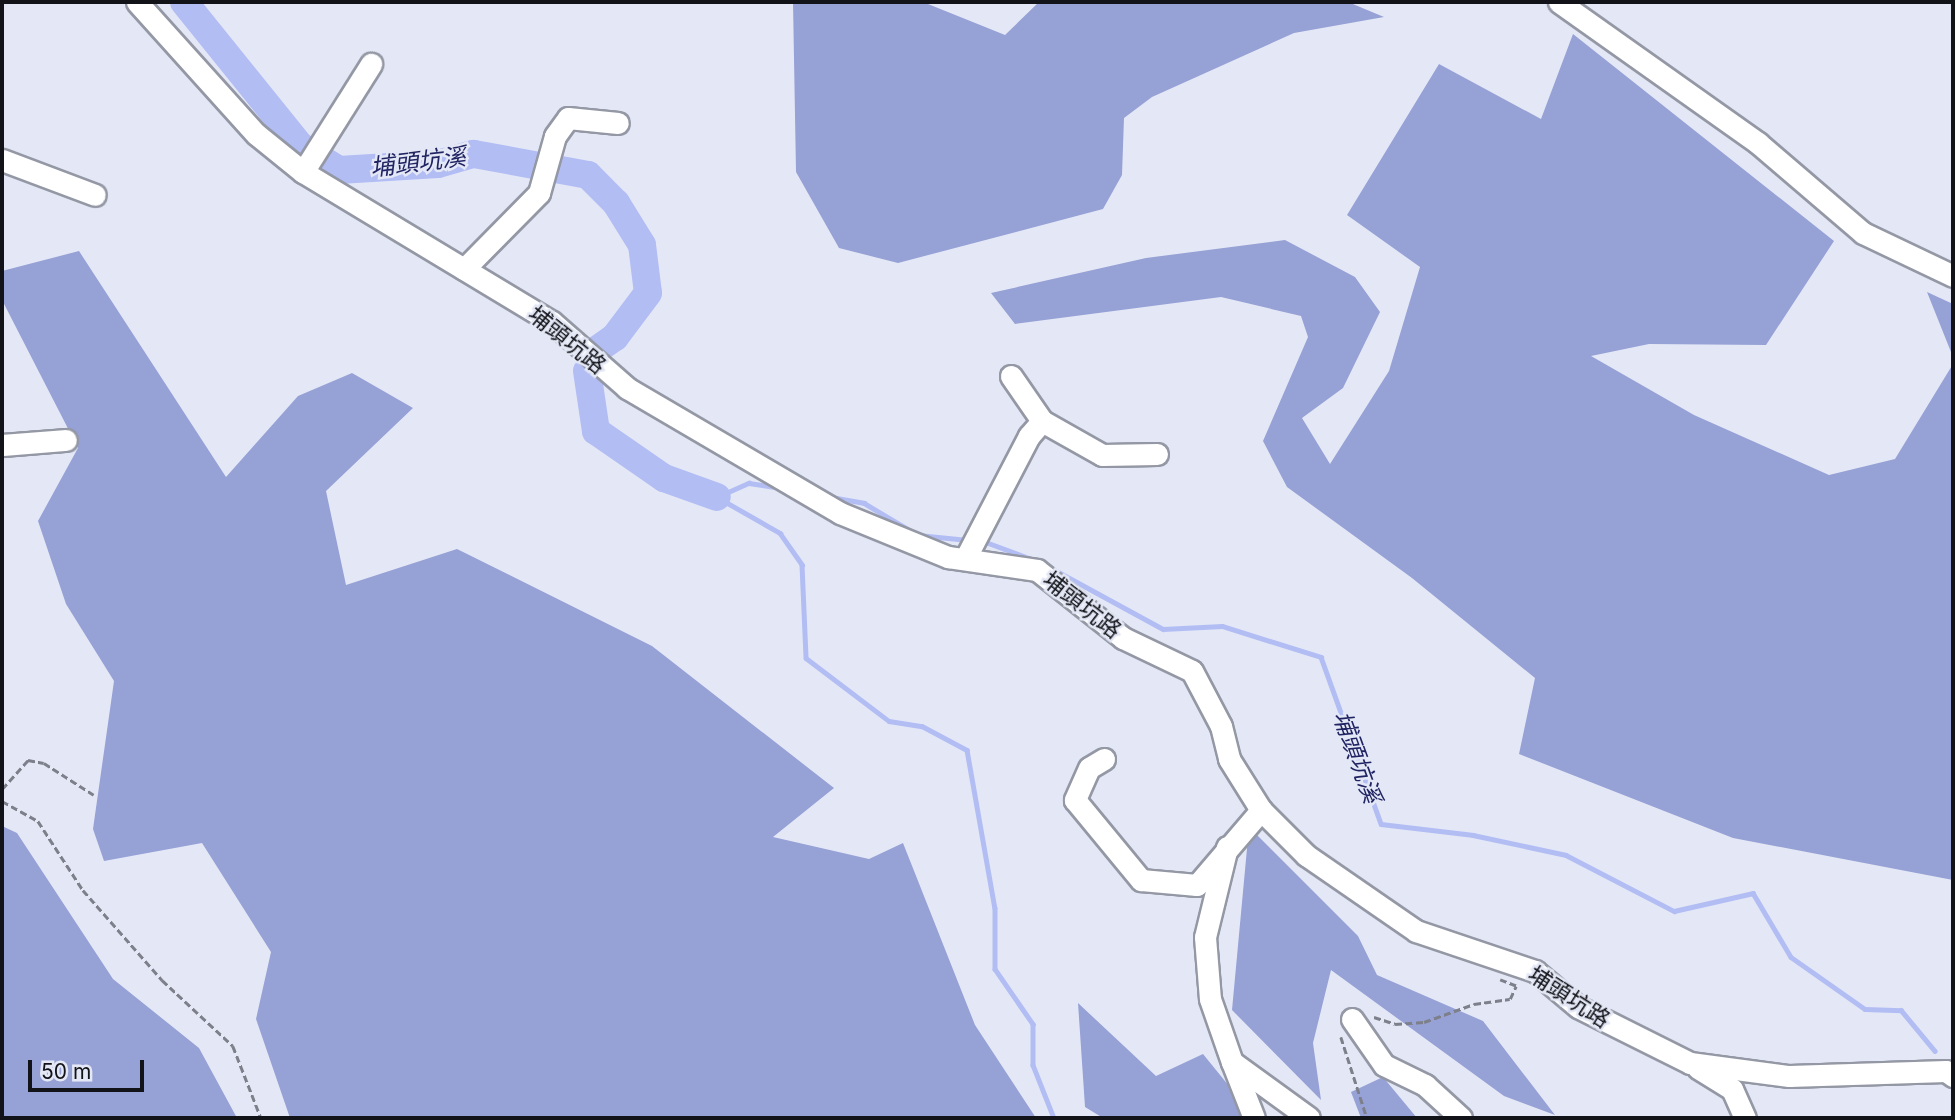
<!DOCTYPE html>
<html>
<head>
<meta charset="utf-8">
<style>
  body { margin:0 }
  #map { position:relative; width:1955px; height:1120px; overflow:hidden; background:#e4e8f6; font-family:Inter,"Noto Sans TC",sans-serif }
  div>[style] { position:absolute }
  .forest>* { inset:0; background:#96a1d6 }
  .stream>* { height:4.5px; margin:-2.25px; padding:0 2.25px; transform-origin:2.25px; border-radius:2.25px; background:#b2bdf4 }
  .river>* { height:28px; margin:-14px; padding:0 14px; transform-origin:14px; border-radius:14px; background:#b2bdf4 }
  .path>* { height:2.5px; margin-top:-1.25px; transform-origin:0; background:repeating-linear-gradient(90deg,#7d808a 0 7px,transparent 0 10.5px) }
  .roads { filter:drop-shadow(2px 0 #9498a5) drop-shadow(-2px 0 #9498a5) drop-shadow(0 2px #9498a5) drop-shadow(0 -2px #9498a5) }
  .minor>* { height:21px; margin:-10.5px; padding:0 10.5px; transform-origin:10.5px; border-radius:10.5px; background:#fff }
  span { translate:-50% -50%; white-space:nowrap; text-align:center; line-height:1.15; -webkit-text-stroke:5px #e4e8f6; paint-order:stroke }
  .street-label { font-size:23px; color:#121318 }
  .water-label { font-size:24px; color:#212462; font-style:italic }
  .frame { position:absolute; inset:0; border:4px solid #121318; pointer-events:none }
  .scale { position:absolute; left:28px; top:1060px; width:116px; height:32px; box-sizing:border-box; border:4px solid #121318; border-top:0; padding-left:9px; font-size:21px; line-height:24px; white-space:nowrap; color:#121318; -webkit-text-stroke:5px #e4e8f6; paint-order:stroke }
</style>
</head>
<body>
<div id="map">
  <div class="forest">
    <div style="clip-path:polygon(793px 2px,923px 2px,1005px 35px,1039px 2px,1348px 2px,1384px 17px,1294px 33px,1152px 97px,1124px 118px,1122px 175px,1103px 209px,898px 263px,839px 248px,796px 172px)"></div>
    <div style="clip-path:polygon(1573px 34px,1834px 241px,1766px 345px,1649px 344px,1591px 356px,1694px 415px,1829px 475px,1895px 459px,1953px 364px,1953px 880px,1733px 838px,1519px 754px,1535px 678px,1412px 578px,1287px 487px,1263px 441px,1308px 337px,1301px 316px,1221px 297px,1015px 324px,991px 293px,1146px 258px,1285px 240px,1355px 277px,1380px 312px,1343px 388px,1302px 418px,1330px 464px,1389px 371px,1420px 267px,1347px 215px,1439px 64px,1541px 119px)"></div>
    <div style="clip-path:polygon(79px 251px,226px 477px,298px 396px,352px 373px,413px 408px,326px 491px,346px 585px,457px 549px,652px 646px,834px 788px,773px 837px,869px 859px,903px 843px,975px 1025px,1036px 1118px,290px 1118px,256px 1019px,271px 952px,202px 843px,104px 861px,93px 829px,114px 681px,66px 604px,38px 521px,78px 448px,2px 300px,2px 271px)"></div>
    <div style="clip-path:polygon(1927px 292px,1953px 304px,1953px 357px)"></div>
    <div style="clip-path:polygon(2px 826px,17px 833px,113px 979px,199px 1048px,237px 1118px,2px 1118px)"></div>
    <div style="clip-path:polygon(1249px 827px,1358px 936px,1377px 975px,1483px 1021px,1555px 1115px,1504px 1096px,1331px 970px,1313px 1043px,1321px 1100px,1232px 1010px)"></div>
    <div style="clip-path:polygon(1078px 1003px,1156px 1076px,1203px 1054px,1255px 1118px,1103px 1118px,1085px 1107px)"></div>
    <div style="clip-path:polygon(1383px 1077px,1417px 1118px,1361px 1118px,1351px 1092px)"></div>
  </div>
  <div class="stream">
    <div style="left:717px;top:497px;width:73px;rotate:29.7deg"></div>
    <div style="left:780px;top:533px;width:39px;rotate:55deg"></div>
    <div style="left:802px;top:565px;width:93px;rotate:87.5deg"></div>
    <div style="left:806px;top:658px;width:104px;rotate:37.2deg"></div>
    <div style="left:889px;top:721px;width:33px;rotate:9deg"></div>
    <div style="left:922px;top:726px;width:51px;rotate:28.1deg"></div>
    <div style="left:967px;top:750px;width:160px;rotate:80deg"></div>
    <div style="left:995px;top:908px;width:61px;rotate:90deg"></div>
    <div style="left:995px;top:969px;width:67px;rotate:55.4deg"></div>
    <div style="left:1033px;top:1024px;width:41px;rotate:90deg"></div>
    <div style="left:1033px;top:1065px;width:57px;rotate:68.4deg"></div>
    <div style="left:717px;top:497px;width:35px;rotate:-24deg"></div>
    <div style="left:749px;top:483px;width:24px;rotate:9deg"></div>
    <div style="left:831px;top:497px;width:34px;rotate:10deg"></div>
    <div style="left:864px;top:503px;width:63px;rotate:30.7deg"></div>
    <div style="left:918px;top:535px;width:50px;rotate:5.7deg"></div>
    <div style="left:983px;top:541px;width:54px;rotate:20.4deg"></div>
    <div style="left:1042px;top:563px;width:138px;rotate:28.6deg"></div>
    <div style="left:1163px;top:629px;width:59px;rotate:-2.9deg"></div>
    <div style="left:1222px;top:626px;width:104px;rotate:17.4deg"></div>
    <div style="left:1321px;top:657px;width:177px;rotate:70.2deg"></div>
    <div style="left:1381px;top:824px;width:93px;rotate:6.8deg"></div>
    <div style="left:1473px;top:835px;width:95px;rotate:12.1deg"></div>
    <div style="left:1566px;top:855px;width:122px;rotate:27.4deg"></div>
    <div style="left:1674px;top:911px;width:81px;rotate:-12.8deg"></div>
    <div style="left:1753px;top:893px;width:74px;rotate:59.3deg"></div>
    <div style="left:1791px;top:957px;width:90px;rotate:35.1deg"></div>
    <div style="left:1865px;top:1009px;width:36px;rotate:2deg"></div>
    <div style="left:1901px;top:1010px;width:53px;rotate:50.3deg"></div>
  </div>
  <div class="river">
    <div style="left:184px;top:2px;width:185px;rotate:51.1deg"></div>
    <div style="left:300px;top:146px;width:46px;rotate:31.6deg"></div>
    <div style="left:339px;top:170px;width:99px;rotate:-3.5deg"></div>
    <div style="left:438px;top:164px;width:37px;rotate:-16deg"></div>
    <div style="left:474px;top:154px;width:116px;rotate:10.4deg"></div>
    <div style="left:588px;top:175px;width:40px;rotate:45deg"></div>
    <div style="left:616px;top:203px;width:49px;rotate:58.2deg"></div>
    <div style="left:642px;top:245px;width:48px;rotate:82.9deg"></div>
    <div style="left:648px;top:293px;width:55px;rotate:126.9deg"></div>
    <div style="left:615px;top:337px;width:29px;rotate:145deg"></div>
    <div style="left:587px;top:371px;width:61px;rotate:81.5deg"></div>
    <div style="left:596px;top:431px;width:83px;rotate:34.7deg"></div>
    <div style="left:664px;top:478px;width:56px;rotate:19.7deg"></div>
  </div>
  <div class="path">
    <div style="left:2px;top:789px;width:39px;rotate:-48deg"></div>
    <div style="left:28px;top:760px;width:16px;rotate:11deg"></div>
    <div style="left:44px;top:763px;width:59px;rotate:32.6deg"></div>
    <div style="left:2px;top:801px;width:41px;rotate:29.1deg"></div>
    <div style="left:38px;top:821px;width:82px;rotate:56.9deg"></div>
    <div style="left:83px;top:890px;width:120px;rotate:48.7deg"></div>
    <div style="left:162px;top:980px;width:97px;rotate:42.9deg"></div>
    <div style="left:233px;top:1046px;width:77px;rotate:68.7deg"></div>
    <div style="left:1374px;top:1017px;width:22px;rotate:18deg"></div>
    <div style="left:1395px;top:1024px;width:29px;rotate:-4deg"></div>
    <div style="left:1424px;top:1022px;width:53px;rotate:-19.8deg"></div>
    <div style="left:1474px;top:1004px;width:36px;rotate:-8deg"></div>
    <div style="left:1510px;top:999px;width:14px;rotate:-65deg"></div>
    <div style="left:1516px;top:986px;width:17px;rotate:-159deg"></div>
    <div style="left:1341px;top:1037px;width:85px;rotate:72.2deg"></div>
  </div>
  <div class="roads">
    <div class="minor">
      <div style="left:137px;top:2px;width:178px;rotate:48deg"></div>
      <div style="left:256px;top:134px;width:60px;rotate:39deg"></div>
      <div style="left:303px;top:172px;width:291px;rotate:31.1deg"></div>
      <div style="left:552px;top:322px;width:100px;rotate:41.3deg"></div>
      <div style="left:627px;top:388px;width:247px;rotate:30.4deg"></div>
      <div style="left:840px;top:513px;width:117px;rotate:22.2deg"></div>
      <div style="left:948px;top:557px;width:90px;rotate:8.3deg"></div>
      <div style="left:1037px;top:570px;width:110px;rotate:38.3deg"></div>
      <div style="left:1123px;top:638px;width:76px;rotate:25.6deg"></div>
      <div style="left:1192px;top:671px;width:62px;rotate:62.2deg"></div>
      <div style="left:1221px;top:726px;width:34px;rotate:76deg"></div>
      <div style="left:1229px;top:759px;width:60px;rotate:57.9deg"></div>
      <div style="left:1261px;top:810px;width:64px;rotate:45deg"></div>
      <div style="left:1306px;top:855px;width:134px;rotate:34.6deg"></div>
      <div style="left:1416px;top:931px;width:126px;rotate:18.6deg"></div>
      <div style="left:1535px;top:971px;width:56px;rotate:39.9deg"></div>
      <div style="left:1578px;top:1007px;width:125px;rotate:26.6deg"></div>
      <div style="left:1690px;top:1063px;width:100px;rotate:7.5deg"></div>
      <div style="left:1789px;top:1076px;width:157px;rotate:-1.8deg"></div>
      <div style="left:1946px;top:1071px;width:9px;rotate:36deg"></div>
      <div style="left:1559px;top:2px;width:244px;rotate:35.3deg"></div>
      <div style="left:1758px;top:143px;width:138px;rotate:40.6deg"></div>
      <div style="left:1863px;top:233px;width:100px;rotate:25.5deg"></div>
      <div style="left:2px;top:160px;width:99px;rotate:20.6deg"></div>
      <div style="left:303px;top:172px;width:128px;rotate:-57.8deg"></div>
      <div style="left:464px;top:269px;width:107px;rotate:-45.4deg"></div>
      <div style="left:539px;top:193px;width:59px;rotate:-74.3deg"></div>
      <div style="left:555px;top:136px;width:22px;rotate:-54deg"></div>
      <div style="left:568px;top:118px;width:50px;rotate:5.7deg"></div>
      <div style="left:1011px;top:376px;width:55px;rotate:55.4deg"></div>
      <div style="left:2px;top:445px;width:64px;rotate:-4.5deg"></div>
      <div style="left:965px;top:559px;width:139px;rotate:-62.5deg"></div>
      <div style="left:1029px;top:436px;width:20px;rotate:-49deg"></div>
      <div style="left:1042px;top:421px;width:69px;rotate:29.5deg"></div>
      <div style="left:1102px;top:455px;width:55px;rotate:-1deg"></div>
      <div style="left:1104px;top:759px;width:17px;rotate:149deg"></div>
      <div style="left:1089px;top:768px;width:35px;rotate:114deg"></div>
      <div style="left:1075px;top:800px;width:104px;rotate:50.5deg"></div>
      <div style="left:1141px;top:880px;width:56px;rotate:5.1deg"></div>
      <div style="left:1197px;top:885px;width:99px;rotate:-49.5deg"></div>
      <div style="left:1227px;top:847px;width:93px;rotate:103.7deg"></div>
      <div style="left:1205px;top:937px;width:62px;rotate:85.4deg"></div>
      <div style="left:1210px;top:999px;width:67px;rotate:70.8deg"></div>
      <div style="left:1232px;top:1062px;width:95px;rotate:36deg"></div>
      <div style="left:1352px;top:1019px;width:56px;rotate:55.2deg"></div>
      <div style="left:1384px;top:1065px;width:46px;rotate:26deg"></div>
      <div style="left:1425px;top:1085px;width:49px;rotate:42.5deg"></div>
      <div style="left:1232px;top:1062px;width:60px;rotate:68.6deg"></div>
      <div style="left:1698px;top:1068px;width:40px;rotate:32deg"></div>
      <div style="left:1732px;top:1089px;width:32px;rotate:66deg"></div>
    </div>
  </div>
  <div class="street-label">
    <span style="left:567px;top:340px;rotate:39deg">埔頭坑路</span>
    <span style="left:1082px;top:605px;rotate:38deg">埔頭坑路</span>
    <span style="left:1569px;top:997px;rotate:33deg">埔頭坑路</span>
  </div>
  <div class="water-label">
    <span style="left:418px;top:162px;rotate:-7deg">埔頭坑溪</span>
    <span style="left:1357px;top:757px;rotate:70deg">埔頭坑溪</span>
  </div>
  <div class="frame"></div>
  <div class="scale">50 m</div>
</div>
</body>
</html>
